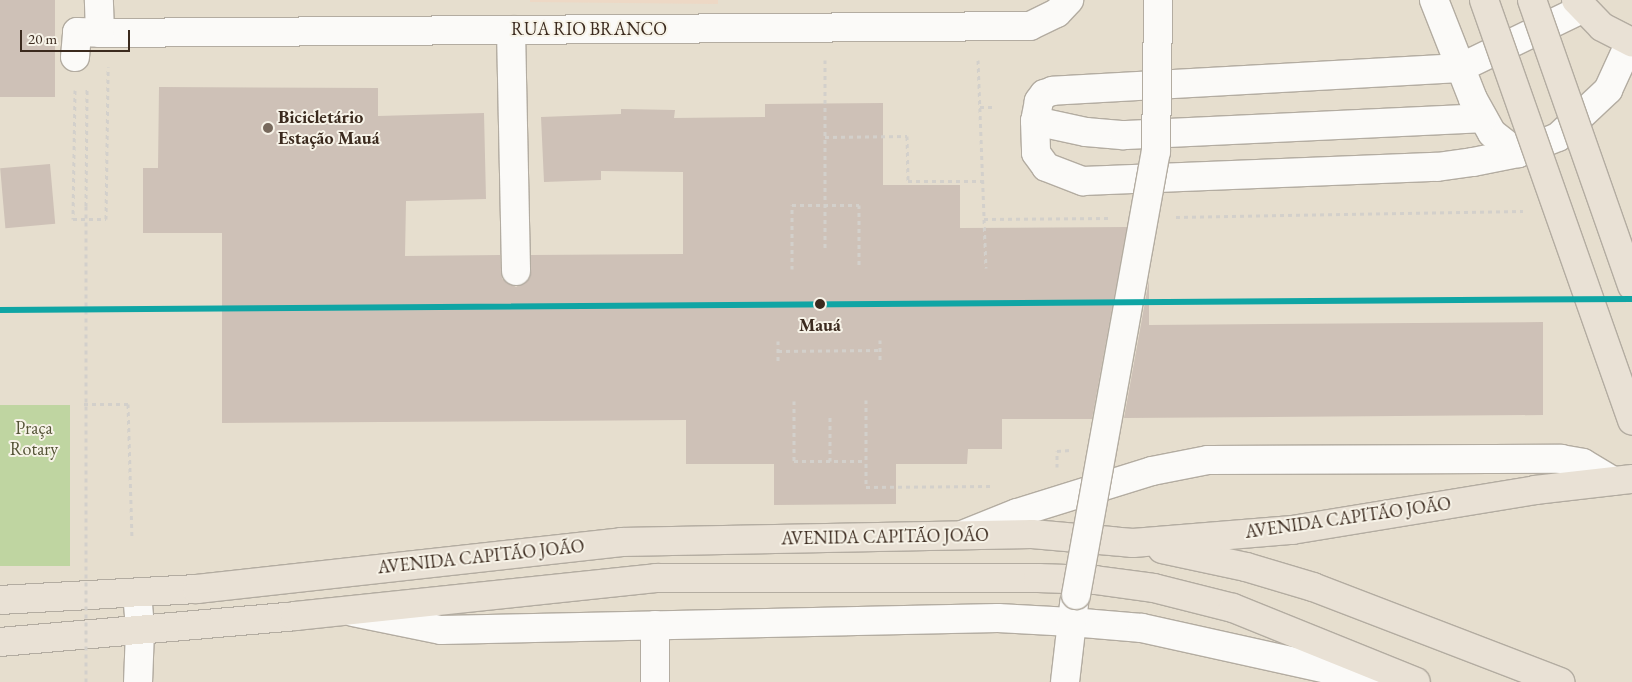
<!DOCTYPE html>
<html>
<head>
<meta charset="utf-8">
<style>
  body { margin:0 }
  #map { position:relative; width:1632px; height:682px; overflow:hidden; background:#e6dece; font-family:"EB Garamond",serif }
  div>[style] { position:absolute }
  .built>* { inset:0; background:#edd8c5 }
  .green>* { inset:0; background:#bfd5a1; transform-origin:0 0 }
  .building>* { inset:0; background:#cec1b7; transform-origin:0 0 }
  .path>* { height:3px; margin-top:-1.5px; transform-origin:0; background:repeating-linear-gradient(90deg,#d3d0cb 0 4px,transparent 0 8px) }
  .roads { filter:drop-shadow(1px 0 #b3aca1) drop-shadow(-1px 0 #b3aca1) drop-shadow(0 1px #b3aca1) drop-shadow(0 -1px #b3aca1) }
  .minor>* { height:28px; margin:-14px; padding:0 14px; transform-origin:14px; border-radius:14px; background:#fbfaf8 }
  .major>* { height:28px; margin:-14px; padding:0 14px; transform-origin:14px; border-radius:14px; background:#e9e1d5 }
  .highway>* { height:28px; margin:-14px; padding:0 14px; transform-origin:14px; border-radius:14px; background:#e9e1d5 }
  .path-bridge>* { height:3px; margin-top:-1.5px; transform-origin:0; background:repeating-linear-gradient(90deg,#d3d0cb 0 4px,transparent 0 8px) }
  .bridges { filter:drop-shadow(1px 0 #b3aca1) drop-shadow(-1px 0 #b3aca1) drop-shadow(0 1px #b3aca1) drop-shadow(0 -1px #b3aca1) }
  .minor-bridge>* { height:28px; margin:-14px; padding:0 14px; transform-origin:14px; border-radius:14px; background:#fbfaf8 }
  .major-bridge>* { height:28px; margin:-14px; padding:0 14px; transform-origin:14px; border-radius:14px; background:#e9e1d5 }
  .rail-1>* { height:6px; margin:-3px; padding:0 3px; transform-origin:3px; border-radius:3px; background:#0fa5a4 }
  .dots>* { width:14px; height:14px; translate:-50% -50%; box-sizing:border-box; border:2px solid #f7f3e8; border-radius:50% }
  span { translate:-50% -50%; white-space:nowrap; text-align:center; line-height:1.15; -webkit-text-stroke:4px #f7f3e8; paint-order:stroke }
  .street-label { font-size:18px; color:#3b2a1e }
  .poi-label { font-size:18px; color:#3b2a1e; font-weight:700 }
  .left { translate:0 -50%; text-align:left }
  .stop-label { font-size:18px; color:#3b2a1e; font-weight:700 }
  .park-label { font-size:18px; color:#545336 }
  .scale { position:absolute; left:20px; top:30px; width:110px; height:22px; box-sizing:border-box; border:2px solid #3b2a1e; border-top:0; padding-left:6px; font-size:15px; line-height:18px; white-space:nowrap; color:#3b2a1e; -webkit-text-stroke:4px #f7f3e8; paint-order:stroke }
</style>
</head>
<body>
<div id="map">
  <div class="built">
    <div style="clip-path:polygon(530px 0,718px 0,718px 4px,530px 2px)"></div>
  </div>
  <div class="green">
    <div style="left:0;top:405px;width:70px;height:161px"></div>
  </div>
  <div class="building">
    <div style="left:0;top:0;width:55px;height:97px"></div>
    <div style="clip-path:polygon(159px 87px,378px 88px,378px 116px,484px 113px,486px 199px,406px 201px,405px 256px,500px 255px,502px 279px,516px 287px,530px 278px,531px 255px,683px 254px,683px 172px,601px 171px,601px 180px,544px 182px,541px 117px,621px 114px,621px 109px,675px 110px,674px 118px,765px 117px,765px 104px,883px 103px,883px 185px,960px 185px,960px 228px,1127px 227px,1092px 419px,1002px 419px,1002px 449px,968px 449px,967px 464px,896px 464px,896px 504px,774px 505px,774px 464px,686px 464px,686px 420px,222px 423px,222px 233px,143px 233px,143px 168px,158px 168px)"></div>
    <div style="left:50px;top:164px;width:60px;height:50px;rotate:85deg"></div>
    <div style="clip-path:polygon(1149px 280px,1149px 325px,1543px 322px,1543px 415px,1124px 418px)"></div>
  </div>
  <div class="path">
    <div style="left:825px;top:60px;width:191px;rotate:90deg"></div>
    <div style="left:978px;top:60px;width:159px;rotate:87.8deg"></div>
    <div style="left:984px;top:219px;width:126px;rotate:-0.5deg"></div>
    <div style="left:75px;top:90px;width:129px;rotate:90.9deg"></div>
    <div style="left:73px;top:219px;width:33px"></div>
    <div style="left:106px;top:219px;width:152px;rotate:-89.2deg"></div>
    <div style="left:980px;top:107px;width:16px"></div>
    <div style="left:825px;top:137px;width:82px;rotate:-0.7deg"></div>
    <div style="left:907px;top:136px;width:45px;rotate:88.7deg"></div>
    <div style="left:908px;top:181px;width:75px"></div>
    <div style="left:86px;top:206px;width:119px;rotate:-89.5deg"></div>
    <div style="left:1176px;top:217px;width:347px;rotate:-1deg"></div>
    <div style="left:984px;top:219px;width:49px;rotate:87.7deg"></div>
    <div style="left:792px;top:269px;width:64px;rotate:-90deg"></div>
    <div style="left:792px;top:205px;width:67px"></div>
    <div style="left:859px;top:205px;width:63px;rotate:90deg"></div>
    <div style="left:880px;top:340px;width:20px;rotate:90deg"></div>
    <div style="left:778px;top:341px;width:20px;rotate:90deg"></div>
    <div style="left:778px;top:351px;width:102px;rotate:-0.6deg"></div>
    <div style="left:866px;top:400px;width:87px;rotate:90deg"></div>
    <div style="left:866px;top:487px;width:125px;rotate:-0.5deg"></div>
    <div style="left:794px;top:401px;width:60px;rotate:90deg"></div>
    <div style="left:794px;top:461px;width:72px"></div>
    <div style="left:84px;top:404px;width:44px"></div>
    <div style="left:128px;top:404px;width:132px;rotate:88.3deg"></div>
    <div style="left:830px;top:461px;width:47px;rotate:-90deg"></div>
    <div style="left:1057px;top:467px;width:16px;rotate:-90deg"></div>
    <div style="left:1057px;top:451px;width:13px;rotate:-4deg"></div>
  </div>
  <div class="roads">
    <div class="minor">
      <div style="left:1434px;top:0;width:106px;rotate:68.5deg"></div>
      <div style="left:1473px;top:99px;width:39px;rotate:61deg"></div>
      <div style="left:1492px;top:133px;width:33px;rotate:38deg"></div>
      <div style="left:1582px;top:9px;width:136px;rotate:154.2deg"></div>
      <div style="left:1460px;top:68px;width:408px;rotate:176.8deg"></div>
      <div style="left:1053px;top:91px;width:9px;rotate:162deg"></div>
      <div style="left:1044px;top:94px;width:9px;rotate:126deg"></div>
      <div style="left:1039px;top:101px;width:20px;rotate:101deg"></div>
      <div style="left:1035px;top:121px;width:32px;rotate:88deg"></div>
      <div style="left:1036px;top:153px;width:17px;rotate:54deg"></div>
      <div style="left:1046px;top:167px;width:40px;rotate:21deg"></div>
      <div style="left:1083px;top:181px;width:354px;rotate:-2.3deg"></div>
      <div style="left:1437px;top:167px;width:36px;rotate:-8deg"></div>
      <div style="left:1473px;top:162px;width:46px;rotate:-11.3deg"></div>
      <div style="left:1518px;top:153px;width:43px;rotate:-21.8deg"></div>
      <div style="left:1558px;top:137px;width:69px;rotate:-43.2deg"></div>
      <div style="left:1608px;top:90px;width:53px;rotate:-65.4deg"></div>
      <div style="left:511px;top:30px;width:241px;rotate:88.8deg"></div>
      <div style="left:100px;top:33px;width:930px;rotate:-0.43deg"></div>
      <div style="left:1030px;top:26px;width:30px;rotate:-26deg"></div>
      <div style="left:1057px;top:13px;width:18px;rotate:-47deg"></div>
      <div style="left:75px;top:57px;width:25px;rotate:-85deg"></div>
      <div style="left:77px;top:32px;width:23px;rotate:2deg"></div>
      <div style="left:100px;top:33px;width:33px;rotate:-92deg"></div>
      <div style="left:1035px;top:121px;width:52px;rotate:12.2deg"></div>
      <div style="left:1086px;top:132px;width:38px;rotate:5deg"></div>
      <div style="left:1124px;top:135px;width:359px;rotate:-2.7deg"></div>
      <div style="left:962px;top:535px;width:59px;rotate:-21.8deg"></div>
      <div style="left:1017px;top:513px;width:141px;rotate:-17.3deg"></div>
      <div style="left:1152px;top:471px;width:57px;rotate:-11.1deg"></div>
      <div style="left:1208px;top:460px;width:353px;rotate:-0.2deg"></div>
      <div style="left:1561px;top:459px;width:22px;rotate:10deg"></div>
      <div style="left:1583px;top:463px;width:35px;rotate:31deg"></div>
      <div style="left:137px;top:593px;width:38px;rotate:85deg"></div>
      <div style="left:140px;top:631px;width:51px;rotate:92.2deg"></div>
      <div style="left:353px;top:612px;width:90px;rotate:11.6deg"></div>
      <div style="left:441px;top:630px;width:557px;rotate:-1.23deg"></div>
      <div style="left:998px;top:618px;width:73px;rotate:3.1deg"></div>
      <div style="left:1071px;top:622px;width:71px;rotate:4.8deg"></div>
      <div style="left:1142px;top:628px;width:250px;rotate:12.5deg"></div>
      <div style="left:655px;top:625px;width:57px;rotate:90deg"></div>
      <div style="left:1065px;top:682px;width:79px;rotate:-83.4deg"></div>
    </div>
    <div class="major">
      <div style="left:1576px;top:0;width:37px;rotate:46deg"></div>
      <div style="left:1602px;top:27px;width:34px;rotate:27deg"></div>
    </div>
    <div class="highway">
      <div style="left:1162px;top:549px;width:86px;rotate:12.1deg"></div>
      <div style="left:1246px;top:567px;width:70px;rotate:16.6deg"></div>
      <div style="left:1313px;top:587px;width:265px;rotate:21deg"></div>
      <div style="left:0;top:600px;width:197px;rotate:-3.2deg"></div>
      <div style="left:197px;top:589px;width:427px;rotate:-6.3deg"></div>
      <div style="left:621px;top:542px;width:411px;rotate:-1.1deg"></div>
      <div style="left:1032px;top:534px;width:101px;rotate:5.1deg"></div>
      <div style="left:1133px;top:543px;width:160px;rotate:-4.7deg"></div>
      <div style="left:1292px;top:530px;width:246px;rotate:-9.3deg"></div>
      <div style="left:1535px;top:490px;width:98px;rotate:-6.5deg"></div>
      <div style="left:0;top:642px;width:296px;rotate:-5deg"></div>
      <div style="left:295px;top:616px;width:363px;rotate:-6deg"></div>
      <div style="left:656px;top:578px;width:382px"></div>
      <div style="left:1038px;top:578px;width:57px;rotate:2deg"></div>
      <div style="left:1095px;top:580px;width:60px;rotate:7.7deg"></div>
      <div style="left:1154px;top:588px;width:81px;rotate:14.2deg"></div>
      <div style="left:1233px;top:608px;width:197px;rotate:22deg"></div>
    </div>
  </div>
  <div class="path-bridge">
    <div style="left:86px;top:206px;width:476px;rotate:90deg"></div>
  </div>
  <div class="bridges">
    <div class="minor-bridge">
      <div style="left:1076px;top:595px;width:450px;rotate:-79.8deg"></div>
      <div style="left:1156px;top:152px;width:152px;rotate:-89.2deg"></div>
    </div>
    <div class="major-bridge">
      <div style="left:1484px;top:0;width:446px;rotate:70.6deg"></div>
      <div style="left:1532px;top:0;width:303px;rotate:70.7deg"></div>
    </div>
  </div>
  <div class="rail-1">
    <div style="left:0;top:310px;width:1632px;rotate:-0.39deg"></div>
  </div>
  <div class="dots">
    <div style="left:268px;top:128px;background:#77695c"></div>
    <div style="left:820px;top:304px;background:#3b2a1e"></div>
  </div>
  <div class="street-label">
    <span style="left:589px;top:29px">RUA RIO BRANCO</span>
    <span style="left:1348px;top:518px;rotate:-8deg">AVENIDA CAPITÃO JOÃO</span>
    <span style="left:885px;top:537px;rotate:-1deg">AVENIDA CAPITÃO JOÃO</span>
    <span style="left:481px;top:557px;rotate:-6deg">AVENIDA CAPITÃO JOÃO</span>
  </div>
  <div class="poi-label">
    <span class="left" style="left:278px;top:128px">Bicicletário<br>Estação Mauá</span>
  </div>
  <div class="stop-label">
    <span style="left:820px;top:325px">Mauá</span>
  </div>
  <div class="park-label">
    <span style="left:34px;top:439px">Praça<br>Rotary</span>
  </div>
  <div class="scale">20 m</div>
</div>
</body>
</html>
